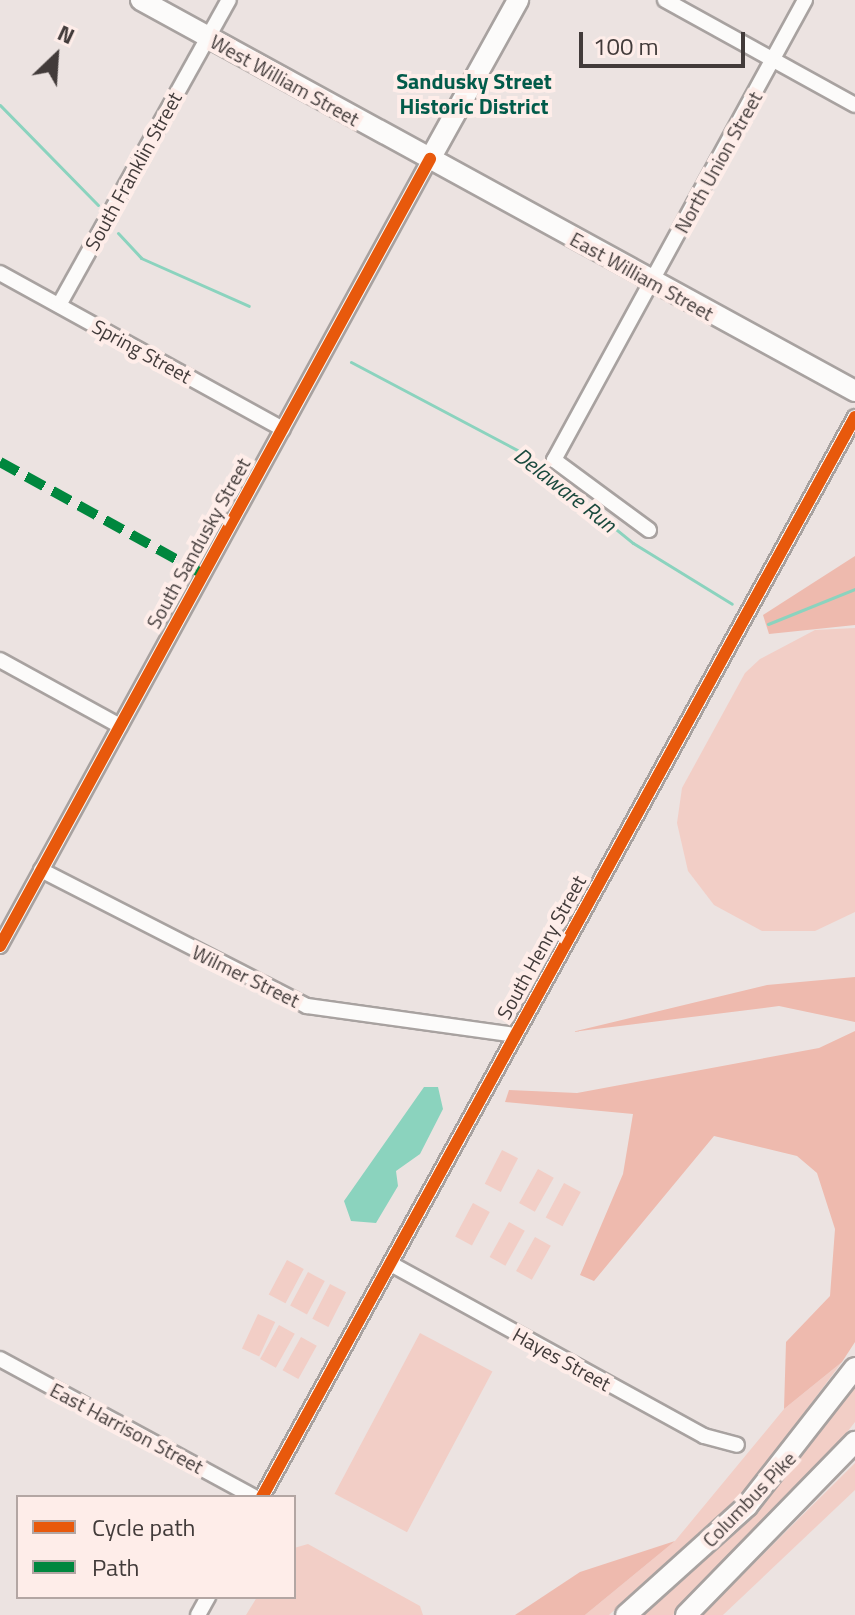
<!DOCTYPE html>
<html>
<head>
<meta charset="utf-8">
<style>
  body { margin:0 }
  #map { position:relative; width:855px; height:1615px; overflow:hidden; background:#ece3e1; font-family:"Titillium Web",sans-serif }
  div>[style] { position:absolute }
  .green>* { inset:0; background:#f2cec6; transform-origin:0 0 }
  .forest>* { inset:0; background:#eebaae }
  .water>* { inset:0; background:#8bd3be }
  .stream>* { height:3px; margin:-1.5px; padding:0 1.5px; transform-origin:1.5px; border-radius:1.5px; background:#8bd3be }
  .roads { filter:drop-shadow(2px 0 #a8a2a0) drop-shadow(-2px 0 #a8a2a0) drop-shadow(0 2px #a8a2a0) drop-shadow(0 -2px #a8a2a0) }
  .minor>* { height:14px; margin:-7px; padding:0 7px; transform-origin:7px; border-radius:7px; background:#fcfbfa }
  .highway>* { height:20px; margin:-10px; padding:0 10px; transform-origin:10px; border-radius:10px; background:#fcfbfa }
  .quiet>* { height:10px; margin-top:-5px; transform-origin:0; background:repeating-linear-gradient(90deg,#00873e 0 20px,transparent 0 30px) }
  .cycleway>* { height:12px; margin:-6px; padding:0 6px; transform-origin:6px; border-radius:6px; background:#e8590c }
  span { translate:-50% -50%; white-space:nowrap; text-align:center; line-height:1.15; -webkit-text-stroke:8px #feede9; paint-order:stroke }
  .street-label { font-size:20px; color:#423b3a }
  .neighbourhood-label { font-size:22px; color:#025b4a; font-weight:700 }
  .water-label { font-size:22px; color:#1a493d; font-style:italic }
  .legend { position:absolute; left:16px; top:1495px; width:280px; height:104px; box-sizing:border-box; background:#feede9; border:2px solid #b3a6a3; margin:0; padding:10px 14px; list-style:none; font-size:24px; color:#423b3a }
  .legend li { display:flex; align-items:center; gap:16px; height:40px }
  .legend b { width:40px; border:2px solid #b3a6a3 }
  .north { position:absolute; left:16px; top:16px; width:80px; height:80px; -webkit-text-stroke:6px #feede9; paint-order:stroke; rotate:25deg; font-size:22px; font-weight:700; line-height:32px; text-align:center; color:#423b3a }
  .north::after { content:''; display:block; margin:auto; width:28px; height:36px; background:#423b3a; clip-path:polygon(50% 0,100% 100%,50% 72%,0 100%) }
  .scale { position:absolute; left:579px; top:32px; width:166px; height:36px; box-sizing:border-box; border:4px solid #423b3a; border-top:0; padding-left:10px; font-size:24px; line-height:28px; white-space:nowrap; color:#423b3a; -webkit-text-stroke:6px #feede9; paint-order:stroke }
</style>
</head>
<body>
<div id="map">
  <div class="green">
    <div style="clip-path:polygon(855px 628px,855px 912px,815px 931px,762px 931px,714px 905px,688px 871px,677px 823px,682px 788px,745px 673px,760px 659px,815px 630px)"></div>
    <div style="left:502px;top:1150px;width:18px;height:38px;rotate:27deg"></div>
    <div style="left:538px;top:1169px;width:18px;height:39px;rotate:29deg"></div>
    <div style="left:564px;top:1183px;width:19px;height:39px;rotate:28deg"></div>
    <div style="left:473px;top:1203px;width:19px;height:38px;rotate:28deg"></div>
    <div style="left:509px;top:1222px;width:18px;height:40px;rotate:29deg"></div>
    <div style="left:535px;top:1237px;width:18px;height:39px;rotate:29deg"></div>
    <div style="left:287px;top:1260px;width:19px;height:39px;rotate:28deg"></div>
    <div style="left:308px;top:1272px;width:19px;height:38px;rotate:28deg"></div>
    <div style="left:330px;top:1284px;width:18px;height:39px;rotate:27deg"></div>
    <div style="left:258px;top:1314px;width:19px;height:38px;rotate:25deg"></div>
    <div style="left:279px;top:1325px;width:18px;height:39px;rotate:29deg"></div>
    <div style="left:420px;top:1333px;width:82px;height:182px;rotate:28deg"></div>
    <div style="left:301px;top:1337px;width:18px;height:38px;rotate:29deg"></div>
    <div style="clip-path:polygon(842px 1362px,746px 1491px,609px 1615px,585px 1615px,675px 1541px,784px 1409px)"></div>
    <div style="clip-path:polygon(855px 1387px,855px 1422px,798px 1495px,673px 1615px,640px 1615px,747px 1521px)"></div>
    <div style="clip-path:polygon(855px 1463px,855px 1490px,723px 1615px,702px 1615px)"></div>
    <div style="clip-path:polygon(308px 1544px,420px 1606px,423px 1615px,246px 1615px,257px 1597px,294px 1597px,294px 1548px)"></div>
  </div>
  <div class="forest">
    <div style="clip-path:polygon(855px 556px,855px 625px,769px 634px,763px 615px)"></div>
    <div style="clip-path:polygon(855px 977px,855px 1022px,779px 1006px,572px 1032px,767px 985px)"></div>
    <div style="clip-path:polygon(855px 1031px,855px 1342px,842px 1362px,784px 1409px,786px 1342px,830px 1296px,835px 1229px,817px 1173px,797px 1156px,714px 1136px,594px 1281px,580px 1275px,623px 1174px,633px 1114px,505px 1102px,509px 1090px,577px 1093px,819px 1048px)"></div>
    <div style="clip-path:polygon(675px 1541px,585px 1615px,515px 1615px,580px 1572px)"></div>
  </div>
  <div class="water">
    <div style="clip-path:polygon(424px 1087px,438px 1087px,443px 1109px,420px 1154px,396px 1171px,398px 1186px,376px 1223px,351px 1221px,344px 1201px)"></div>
  </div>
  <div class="stream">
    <div style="left:0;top:105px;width:140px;rotate:45.6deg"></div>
    <div style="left:118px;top:233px;width:34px;rotate:47deg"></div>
    <div style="left:141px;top:258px;width:118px;rotate:24deg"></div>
    <div style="left:351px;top:362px;width:192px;rotate:27.9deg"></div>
    <div style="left:521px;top:452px;width:144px;rotate:39.1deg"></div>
    <div style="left:633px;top:543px;width:116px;rotate:31.6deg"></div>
    <div style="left:768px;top:624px;width:94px;rotate:-21.9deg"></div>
  </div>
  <div class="roads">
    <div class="minor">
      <div style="left:665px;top:0;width:217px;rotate:28.9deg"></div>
      <div style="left:0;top:273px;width:323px;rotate:28.9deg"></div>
      <div style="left:59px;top:305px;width:349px;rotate:-60.9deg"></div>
      <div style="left:649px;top:530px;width:118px;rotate:-143.6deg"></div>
      <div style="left:554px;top:460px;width:524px;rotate:-61.38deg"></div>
      <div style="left:0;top:660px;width:137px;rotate:28.8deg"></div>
      <div style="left:41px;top:870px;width:299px;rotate:27.1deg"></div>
      <div style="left:307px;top:1006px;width:210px;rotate:7.9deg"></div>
      <div style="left:0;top:946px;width:897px;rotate:-61.35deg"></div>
      <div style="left:391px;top:1264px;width:357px;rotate:28.8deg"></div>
      <div style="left:704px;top:1436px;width:34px;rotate:15deg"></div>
      <div style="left:0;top:1359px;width:289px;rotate:28.5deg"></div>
      <div style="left:262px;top:1497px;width:1232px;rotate:-61.23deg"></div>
      <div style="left:198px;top:1615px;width:21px;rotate:-61deg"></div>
    </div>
    <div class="highway">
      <div style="left:141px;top:0;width:814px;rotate:28.71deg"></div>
      <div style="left:430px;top:159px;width:182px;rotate:-61deg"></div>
      <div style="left:626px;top:1615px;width:163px;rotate:-42deg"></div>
      <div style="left:747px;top:1506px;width:175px;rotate:-52deg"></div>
      <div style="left:686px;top:1615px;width:242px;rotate:-45.7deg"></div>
    </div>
  </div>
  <div class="quiet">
    <div style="left:0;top:462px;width:232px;rotate:28.9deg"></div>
  </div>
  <div class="cycleway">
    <div style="left:0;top:946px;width:897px;rotate:-61.35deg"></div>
    <div style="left:262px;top:1497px;width:1232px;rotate:-61.23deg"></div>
  </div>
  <div class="street-label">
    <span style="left:285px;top:80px;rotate:29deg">West William Street</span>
    <span style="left:718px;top:162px;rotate:-61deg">North Union Street</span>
    <span style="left:133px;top:171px;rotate:-61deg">South Franklin Street</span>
    <span style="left:642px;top:276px;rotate:29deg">East William Street</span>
    <span style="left:142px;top:351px;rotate:29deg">Spring Street</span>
    <span style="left:198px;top:543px;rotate:-61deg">South Sandusky Street</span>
    <span style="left:541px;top:947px;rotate:-61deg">South Henry Street</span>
    <span style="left:246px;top:976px;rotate:26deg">Wilmer Street</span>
    <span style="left:562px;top:1359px;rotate:29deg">Hayes Street</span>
    <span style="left:127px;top:1428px;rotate:28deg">East Harrison Street</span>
    <span style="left:749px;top:1499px;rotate:-46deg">Columbus Pike</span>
  </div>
  <div class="neighbourhood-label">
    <span style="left:474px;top:94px">Sandusky Street<br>Historic District</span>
  </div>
  <div class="water-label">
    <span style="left:565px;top:490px;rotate:38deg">Delaware Run</span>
  </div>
  <ul class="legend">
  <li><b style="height:10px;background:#e8590c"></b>Cycle path</li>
  <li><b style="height:10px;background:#00873e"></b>Path</li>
  </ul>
  <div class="north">N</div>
  <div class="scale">100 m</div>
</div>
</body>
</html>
